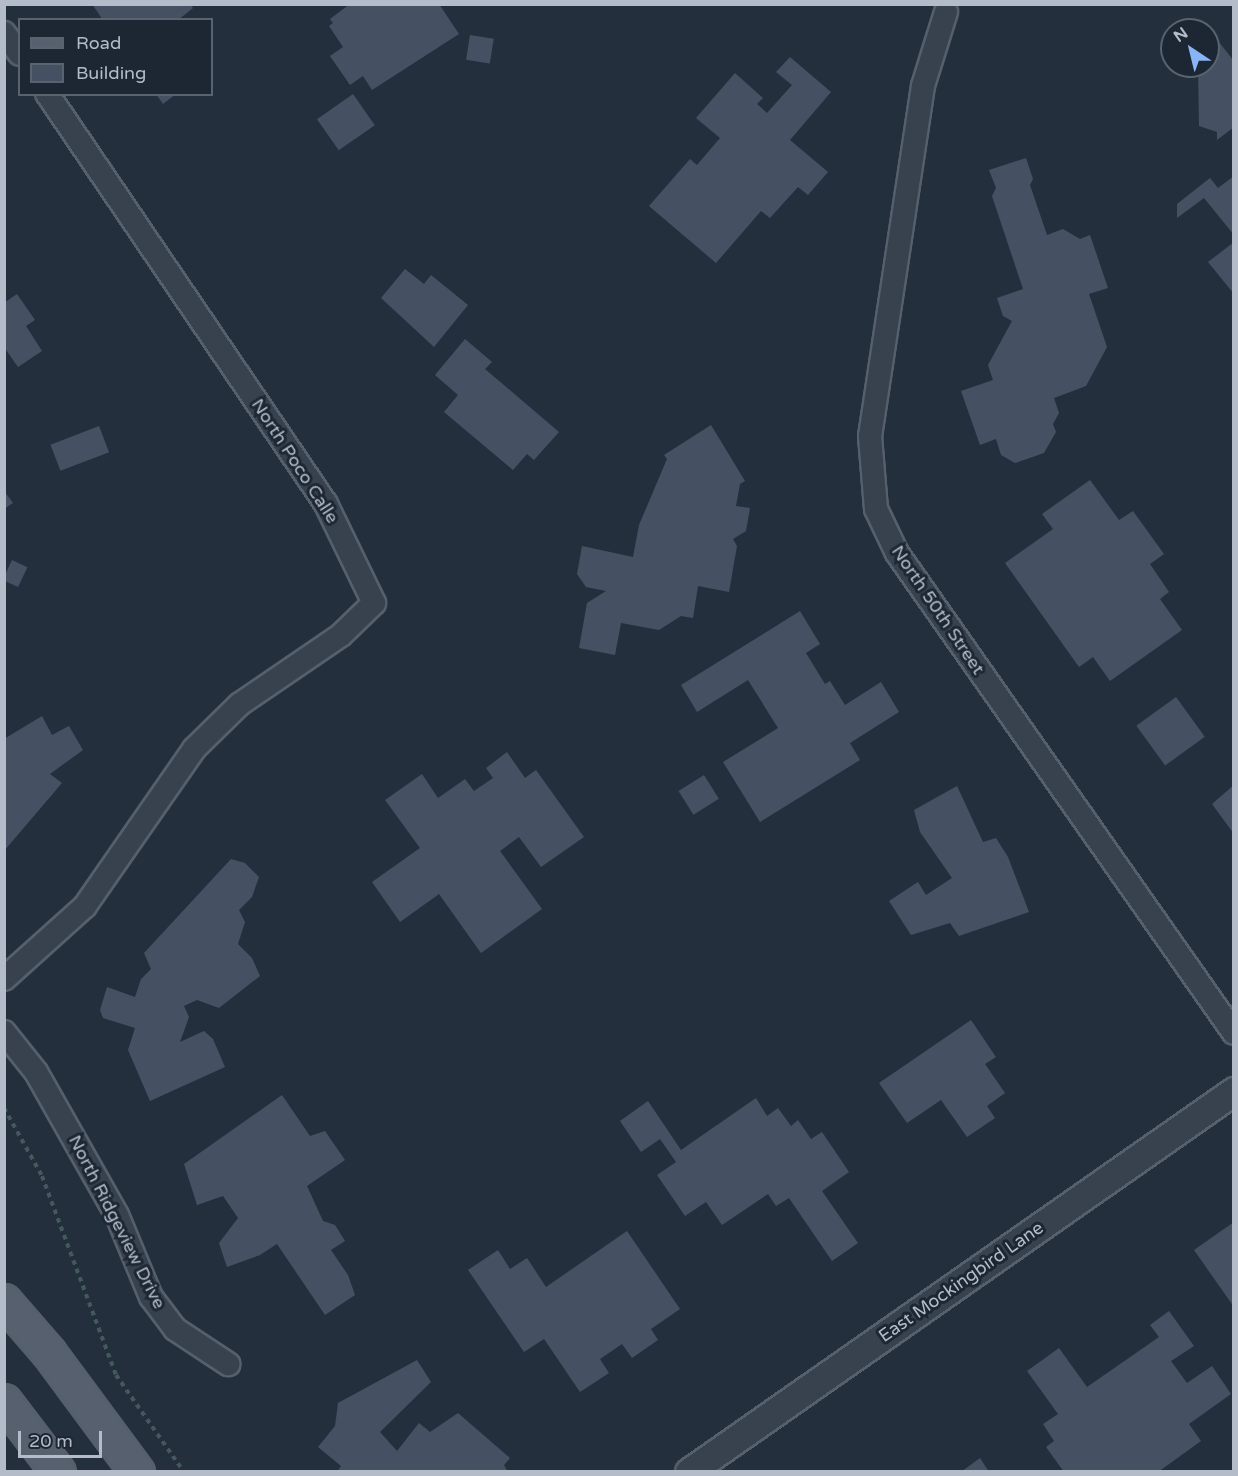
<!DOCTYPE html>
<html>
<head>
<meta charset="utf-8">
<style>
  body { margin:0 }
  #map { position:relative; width:1238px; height:1476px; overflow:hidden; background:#242f3e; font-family:"Varela Round",sans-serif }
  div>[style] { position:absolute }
  .building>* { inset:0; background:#455162; transform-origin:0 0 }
  .path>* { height:4px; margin-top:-2px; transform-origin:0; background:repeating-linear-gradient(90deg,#44595c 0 4.5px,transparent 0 9px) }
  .roads { filter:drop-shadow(2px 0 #565f6c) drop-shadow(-2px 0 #565f6c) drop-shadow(0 2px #565f6c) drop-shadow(0 -2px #565f6c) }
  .minor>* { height:22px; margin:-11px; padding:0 11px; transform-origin:11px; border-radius:11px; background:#38414e }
  .tertiary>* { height:27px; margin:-13.5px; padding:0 13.5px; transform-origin:13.5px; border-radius:13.5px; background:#38414e }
  .primary>* { height:33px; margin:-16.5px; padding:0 16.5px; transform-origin:16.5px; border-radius:16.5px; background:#56606e }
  span { translate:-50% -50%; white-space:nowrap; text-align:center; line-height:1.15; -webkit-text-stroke:6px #1d2633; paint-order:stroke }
  .street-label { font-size:18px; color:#b4bcc9 }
  .frame { position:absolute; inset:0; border:6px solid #b4bcc9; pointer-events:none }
  .legend { position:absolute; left:18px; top:18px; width:195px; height:78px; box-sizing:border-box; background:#1d2633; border:2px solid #59626f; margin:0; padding:8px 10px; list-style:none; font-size:18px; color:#b4bcc9 }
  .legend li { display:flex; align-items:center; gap:12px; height:30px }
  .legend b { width:30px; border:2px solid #59626f }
  .north { position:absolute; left:1160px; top:18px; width:60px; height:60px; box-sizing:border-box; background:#1d2633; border:2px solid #59626f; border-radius:50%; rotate:325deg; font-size:16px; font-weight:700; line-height:24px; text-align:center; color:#b4bcc9 }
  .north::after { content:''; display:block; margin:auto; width:21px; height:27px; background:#8ab4f8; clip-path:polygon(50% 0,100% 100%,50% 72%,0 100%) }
  .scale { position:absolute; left:18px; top:1431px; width:84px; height:27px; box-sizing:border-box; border:3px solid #b4bcc9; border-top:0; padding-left:8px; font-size:18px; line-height:21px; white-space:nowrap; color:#b4bcc9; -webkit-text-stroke:4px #1d2633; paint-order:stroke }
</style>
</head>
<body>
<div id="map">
  <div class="building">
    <div style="clip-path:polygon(92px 4px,190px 4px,193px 8px,178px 20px,103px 20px)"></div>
    <div style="clip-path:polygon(350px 4px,439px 4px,459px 34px,372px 90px,363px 76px,350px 85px,330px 56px,343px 47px,329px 26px,333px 23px,330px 19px)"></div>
    <div style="clip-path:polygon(1203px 22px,1234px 61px,1234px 127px,1217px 140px,1217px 132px,1199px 126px,1198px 66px,1208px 66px,1208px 30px,1193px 30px)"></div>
    <div style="left:470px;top:35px;width:24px;height:25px;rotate:9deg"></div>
    <div style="clip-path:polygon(790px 57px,831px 92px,790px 140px,828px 172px,808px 195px,798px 187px,770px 218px,761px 211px,716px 263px,649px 206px,690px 159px,697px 165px,720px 138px,696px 118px,735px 73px,763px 98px,757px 104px,767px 113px,792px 85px,776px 72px)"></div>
    <div style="clip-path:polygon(156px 94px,176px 94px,163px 104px)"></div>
    <div style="left:353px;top:94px;width:38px;height:44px;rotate:55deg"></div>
    <div style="clip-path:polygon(1026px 158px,1033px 179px,1030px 185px,1047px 235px,1063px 229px,1080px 239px,1090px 235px,1108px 288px,1089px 294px,1107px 347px,1086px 386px,1054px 398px,1059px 413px,1053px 424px,1056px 432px,1044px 453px,1015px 463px,1001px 455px,996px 439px,980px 445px,961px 391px,993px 380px,988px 365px,1012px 321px,1003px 316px,997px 298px,1023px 289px,992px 196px,996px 188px,989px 170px)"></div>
    <div style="clip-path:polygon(1234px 176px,1234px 235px,1204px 198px,1177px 218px,1177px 204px,1210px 178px,1218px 188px)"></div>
    <div style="clip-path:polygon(1234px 242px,1234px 294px,1208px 262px)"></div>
    <div style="clip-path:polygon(405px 269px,424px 284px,431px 275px,468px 305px,434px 347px,381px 298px)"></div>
    <div style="clip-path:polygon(17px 294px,35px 320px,26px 326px,42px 351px,18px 367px,4px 347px,4px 303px)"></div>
    <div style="clip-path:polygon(465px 339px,492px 362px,485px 369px,559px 432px,534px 460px,527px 454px,513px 470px,444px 412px,458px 395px,435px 375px)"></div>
    <div style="clip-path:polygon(711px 425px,745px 481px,740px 484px,736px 506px,750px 508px,746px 531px,733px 539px,737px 546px,729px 592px,698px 586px,693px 618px,681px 616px,659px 630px,621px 623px,615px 655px,579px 648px,587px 603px,606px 591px,586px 587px,577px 574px,582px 546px,633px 557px,639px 525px,667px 459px,664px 455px)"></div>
    <div style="left:99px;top:426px;width:28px;height:52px;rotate:69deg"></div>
    <div style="clip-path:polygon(1090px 480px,1119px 520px,1133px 511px,1164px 554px,1150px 564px,1169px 592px,1160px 599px,1182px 630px,1110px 681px,1093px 657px,1079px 667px,1005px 563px,1053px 529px,1042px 514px)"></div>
    <div style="clip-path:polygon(4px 491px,13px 503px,4px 509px)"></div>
    <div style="left:12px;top:560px;width:17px;height:22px;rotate:25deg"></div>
    <div style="clip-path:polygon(800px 611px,820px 644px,806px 653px,825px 684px,830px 681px,845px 705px,881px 682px,899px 712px,850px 743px,860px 760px,760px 822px,723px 762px,778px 728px,748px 680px,697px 712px,681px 685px)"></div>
    <div style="left:1176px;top:697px;width:49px;height:49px;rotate:54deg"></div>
    <div style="clip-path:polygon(42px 716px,52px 735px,69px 726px,83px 750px,50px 774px,62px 783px,4px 851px,4px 739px)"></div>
    <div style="clip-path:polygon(507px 752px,525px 778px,536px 770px,584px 837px,541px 867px,519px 837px,500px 851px,542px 909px,481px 953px,439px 894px,400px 922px,372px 882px,420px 848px,385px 800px,422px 774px,438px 798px,465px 779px,474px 791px,493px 778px,486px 768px)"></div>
    <div style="left:704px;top:775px;width:28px;height:30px;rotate:58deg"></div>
    <div style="clip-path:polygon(1234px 785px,1234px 834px,1212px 804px)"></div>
    <div style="clip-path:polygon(957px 786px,983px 842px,996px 838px,1008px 857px,1029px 912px,959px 936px,950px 923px,911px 935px,889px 901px,918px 882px,926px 895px,952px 878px,920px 832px,914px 810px)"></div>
    <div style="clip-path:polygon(231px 859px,245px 863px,259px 877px,252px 897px,239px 910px,245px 922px,238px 944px,252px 958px,260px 976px,219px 1008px,197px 1000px,184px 1006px,189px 1017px,180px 1042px,204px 1031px,213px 1039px,225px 1067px,150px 1101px,128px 1050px,135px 1028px,103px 1018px,100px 1010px,107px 987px,135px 997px,141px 979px,151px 969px,144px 953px)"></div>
    <div style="clip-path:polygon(971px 1020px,996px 1057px,985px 1064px,1005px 1093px,987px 1106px,995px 1118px,967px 1137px,941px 1100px,907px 1123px,879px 1083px)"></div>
    <div style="clip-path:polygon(282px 1095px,310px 1136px,325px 1131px,345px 1160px,307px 1186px,323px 1221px,335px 1225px,345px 1241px,331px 1250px,348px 1275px,355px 1295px,325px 1315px,277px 1244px,260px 1255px,227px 1267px,219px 1243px,238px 1218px,223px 1196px,197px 1205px,184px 1164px)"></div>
    <div style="clip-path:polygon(756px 1098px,767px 1116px,778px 1108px,791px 1126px,798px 1120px,811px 1139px,822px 1132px,849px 1172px,822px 1191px,858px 1243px,832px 1261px,789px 1198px,776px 1206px,768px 1194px,722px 1225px,706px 1202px,685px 1216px,657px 1175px,676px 1162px,660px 1139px,641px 1152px,620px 1121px,648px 1101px,681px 1150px)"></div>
    <div style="clip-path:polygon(1234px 1222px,1234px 1307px,1194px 1250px)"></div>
    <div style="clip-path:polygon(627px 1231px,680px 1309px,651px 1329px,658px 1340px,632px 1358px,622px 1344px,600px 1359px,609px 1373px,580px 1392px,544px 1339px,524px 1352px,468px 1270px,498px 1250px,510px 1269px,527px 1258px,546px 1287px)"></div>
    <div style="clip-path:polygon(1169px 1311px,1194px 1346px,1171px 1361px,1187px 1383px,1212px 1366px,1231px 1394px,1189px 1424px,1201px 1441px,1158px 1472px,1064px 1472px,1046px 1447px,1054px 1441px,1043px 1424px,1058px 1414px,1027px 1371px,1059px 1348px,1087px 1387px,1159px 1337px,1150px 1325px)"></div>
    <div style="clip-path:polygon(417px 1360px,431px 1382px,380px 1432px,397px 1451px,419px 1423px,430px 1432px,458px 1413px,510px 1458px,504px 1465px,508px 1472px,337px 1472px,341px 1466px,318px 1447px,335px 1426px,338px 1403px)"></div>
    <div style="clip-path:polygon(980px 1458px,989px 1472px,961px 1472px)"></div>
  </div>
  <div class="path">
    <div style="left:4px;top:1108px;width:78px;rotate:60.8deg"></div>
    <div style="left:42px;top:1176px;width:212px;rotate:69.6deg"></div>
    <div style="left:116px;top:1375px;width:118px;rotate:55deg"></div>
  </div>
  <div class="roads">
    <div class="minor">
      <div style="left:946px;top:12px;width:77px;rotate:107.3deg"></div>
      <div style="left:923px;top:86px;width:354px;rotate:98.6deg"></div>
      <div style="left:870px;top:436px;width:73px;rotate:85.3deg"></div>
      <div style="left:876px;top:509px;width:49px;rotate:64.5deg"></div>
      <div style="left:897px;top:553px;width:586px;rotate:54.93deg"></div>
      <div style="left:4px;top:33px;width:26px;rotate:53deg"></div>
      <div style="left:4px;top:979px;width:109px;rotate:-42deg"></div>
      <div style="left:85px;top:906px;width:191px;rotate:-55.2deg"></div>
      <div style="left:194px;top:749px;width:64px;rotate:-44.4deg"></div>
      <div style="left:240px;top:704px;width:122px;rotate:-34.3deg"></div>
      <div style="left:341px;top:635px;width:46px;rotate:-44.1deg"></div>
      <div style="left:374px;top:603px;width:110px;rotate:-115.9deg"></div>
      <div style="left:326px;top:504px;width:496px;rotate:-124.2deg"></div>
      <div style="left:4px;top:1032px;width:51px;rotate:51.3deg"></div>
      <div style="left:36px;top:1072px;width:164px;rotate:60.5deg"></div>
      <div style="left:117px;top:1215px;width:89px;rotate:67.5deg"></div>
      <div style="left:151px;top:1297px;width:40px;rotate:53deg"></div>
      <div style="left:175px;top:1329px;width:64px;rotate:33.4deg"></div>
    </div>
    <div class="tertiary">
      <div style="left:689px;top:1472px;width:665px;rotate:-34.96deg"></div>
    </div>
    <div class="primary">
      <div style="left:4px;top:1301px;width:69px;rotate:49.1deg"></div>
      <div style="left:49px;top:1353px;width:148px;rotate:53.5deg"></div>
      <div style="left:4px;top:1401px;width:89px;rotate:52.7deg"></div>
    </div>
  </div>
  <div class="street-label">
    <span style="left:295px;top:461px;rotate:57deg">North Poco Calle</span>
    <span style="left:938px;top:610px;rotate:56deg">North 50th Street</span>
    <span style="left:117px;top:1222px;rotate:63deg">North Ridgeview Drive</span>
    <span style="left:961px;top:1282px;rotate:-35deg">East Mockingbird Lane</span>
  </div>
  <div class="frame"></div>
  <ul class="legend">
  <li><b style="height:8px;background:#56606e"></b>Road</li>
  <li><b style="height:16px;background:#455162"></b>Building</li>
  </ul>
  <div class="north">N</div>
  <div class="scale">20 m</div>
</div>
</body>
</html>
